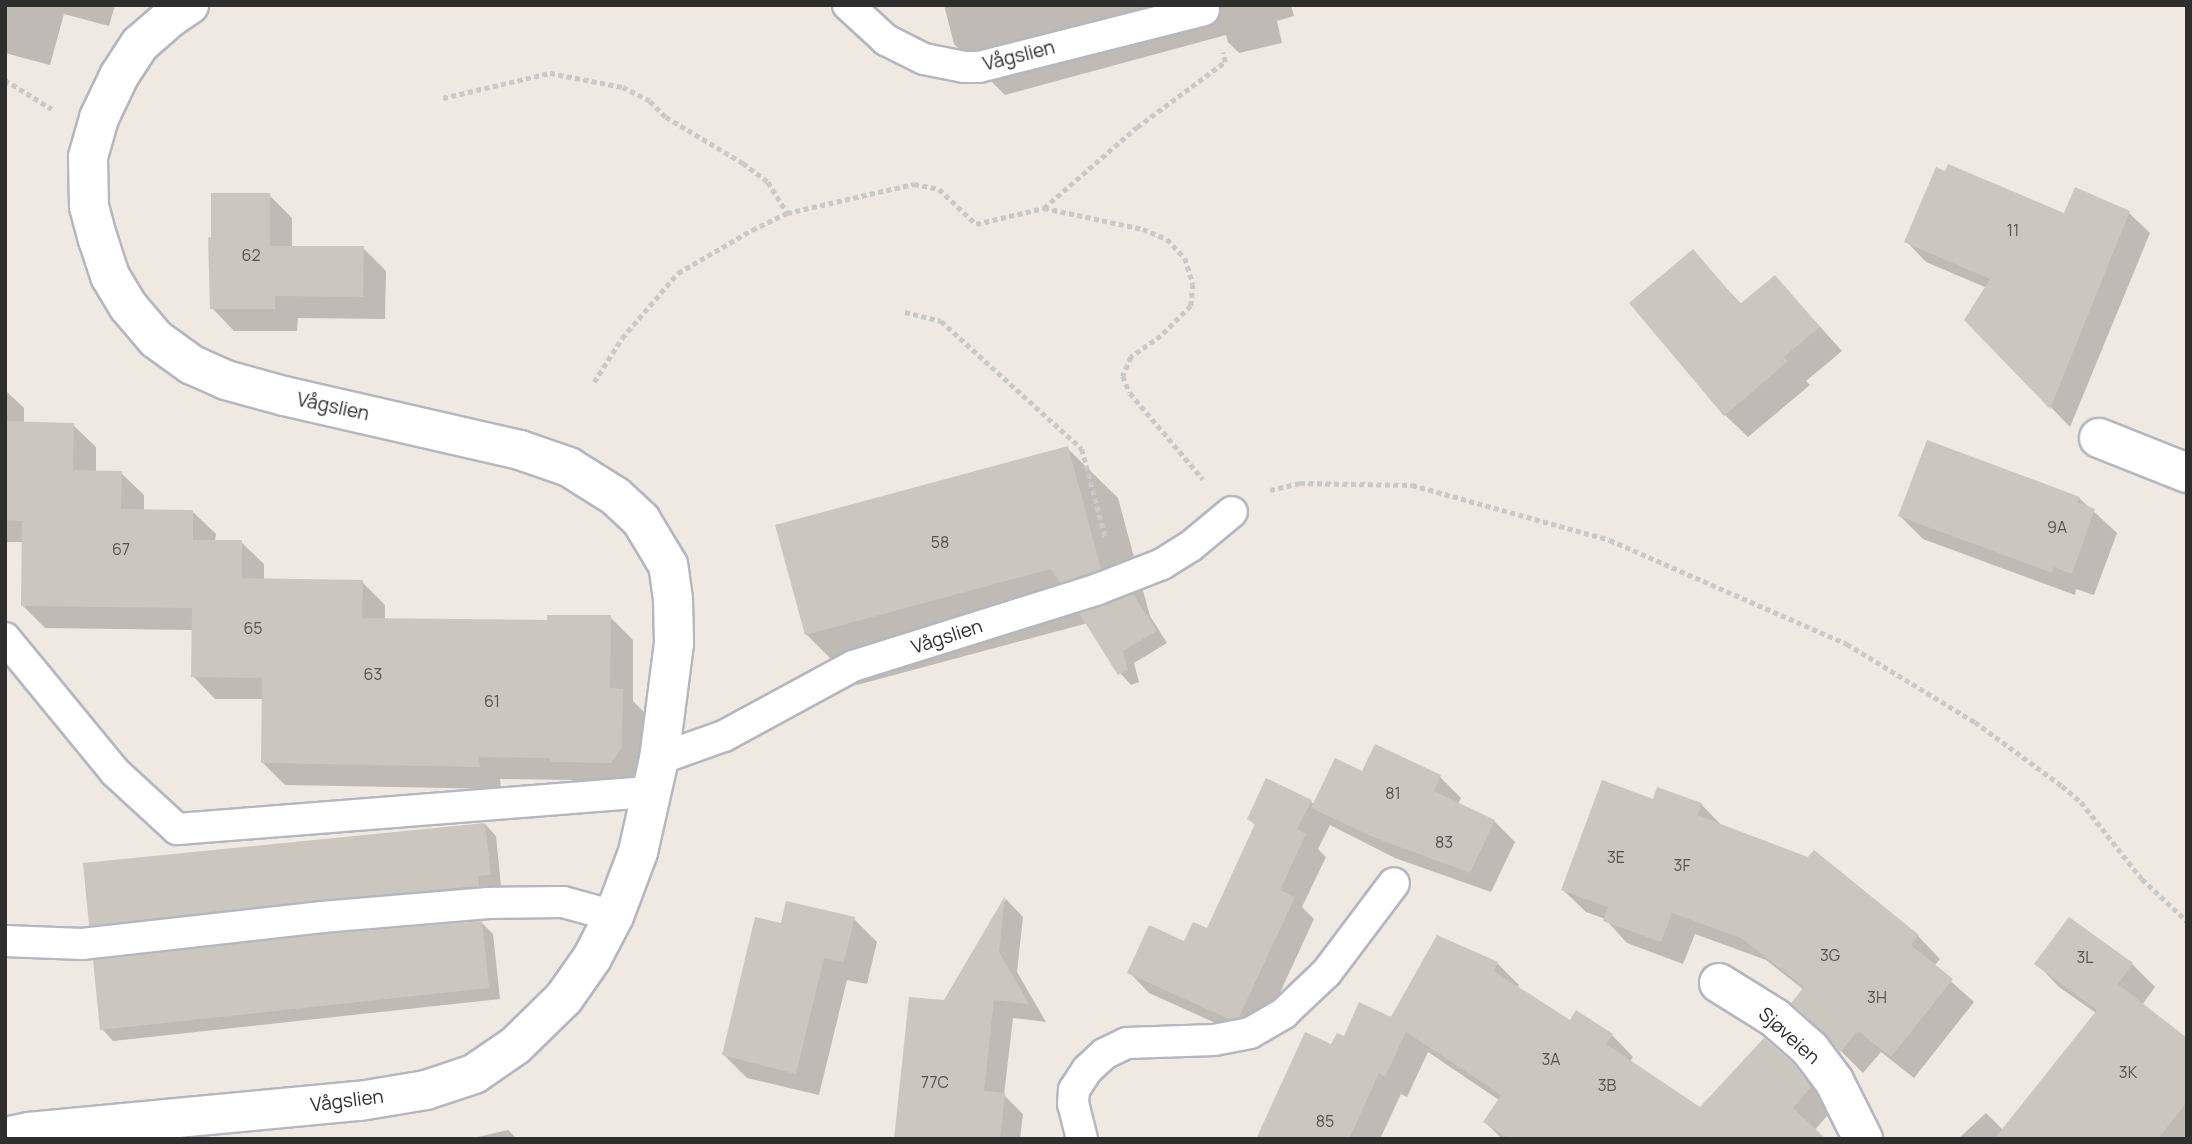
<!DOCTYPE html>
<html>
<head>
<meta charset="utf-8">
<style>
  body { margin:0 }
  #map { position:relative; width:2192px; height:1144px; overflow:hidden; background:#efe9e1; font-family:Manrope,sans-serif }
  div>[style] { position:absolute }
  .shadow>* { inset:0; background:#0003 }
  .building>* { inset:0; background:#cbc7bf }
  .path>* { height:4.5px; margin-top:-2.25px; transform-origin:0; background:repeating-linear-gradient(90deg,#c9c9c9 0 5px,transparent 0 8.5px) }
  .roads { filter:drop-shadow(2px 0 #b4b7c1) drop-shadow(-2px 0 #b4b7c1) drop-shadow(0 2px #b4b7c1) drop-shadow(0 -2px #b4b7c1) }
  .service>* { height:30px; margin:-15px; padding:0 15px; transform-origin:15px; border-radius:15px; background:#fff }
  .minor>* { height:38px; margin:-19px; padding:0 19px; transform-origin:19px; border-radius:19px; background:#fff }
  span { translate:-50% -50%; white-space:nowrap; text-align:center; line-height:1.15; -webkit-text-stroke:6px #fff; paint-order:stroke }
  .number-label { font-size:16px; color:#555452 }
  .number-label span { -webkit-text-stroke-width:0 }
  .street-label { font-size:19px; color:#2e2e2e }
  .frame { position:absolute; inset:0; border:7px solid #2e2e2e; pointer-events:none }
</style>
</head>
<body>
<div id="map">
  <div class="shadow">
    <div style="clip-path:polygon(5px 5px,115px 5px,109px 26px,64px 14px,50px 65px,5px 53px)"></div>
    <div style="clip-path:polygon(944px 5px,1291px 5px,1294px 16px,1277px 21px,1282px 43px,1239px 53px,1228px 42px,1226px 35px,1005px 95px,954px 44px)"></div>
    <div style="clip-path:polygon(1946px 173px,2065px 216px,2076px 190px,2129px 213px,2150px 233px,2070px 427px,1967px 320px,1987px 288px,1926px 262px,1906px 241px)"></div>
    <div style="clip-path:polygon(269px 195px,292px 218px,292px 248px,363px 248px,386px 271px,385px 319px,298px 318px,297px 331px,234px 331px,212px 308px,212px 239px)"></div>
    <div style="clip-path:polygon(1693px 252px,1742px 305px,1775px 277px,1842px 351px,1806px 381px,1810px 385px,1748px 437px,1725px 415px)"></div>
    <div style="clip-path:polygon(5px 390px,24px 408px,24px 423px,73px 425px,96px 447px,96px 472px,121px 473px,144px 495px,144px 511px,193px 512px,216px 534px,215px 541px,241px 542px,264px 564px,264px 580px,362px 582px,385px 605px,385px 620px,548px 622px,610px 617px,633px 640px,633px 701px,645px 713px,644px 771px,634px 785px,577px 784px,572px 780px,500px 779px,501px 789px,285px 785px,262px 762px,263px 699px,215px 699px,193px 676px,193px 630px,45px 628px,22px 605px,23px 542px,5px 542px)"></div>
    <div style="clip-path:polygon(1067px 448px,1118px 498px,1150px 616px,1167px 643px,1134px 663px,1139px 682px,1131px 685px,1120px 673px,1088px 623px,857px 685px,806px 634px)"></div>
    <div style="clip-path:polygon(2079px 498px,2117px 533px,2094px 595px,2076px 589px,2075px 595px,1923px 539px,1900px 516px)"></div>
    <div style="clip-path:polygon(1363px 773px,1440px 777px,1461px 798px,1458px 804px,1494px 821px,1515px 842px,1491px 892px,1395px 858px,1330px 825px,1318px 849px,1326px 857px,1302px 907px,1314px 919px,1259px 1038px,1251px 1039px,1149px 993px,1129px 972px,1208px 930px,1256px 826px,1249px 819px,1311px 801px,1314px 805px)"></div>
    <div style="clip-path:polygon(1654px 801px,1701px 804px,1723px 827px,1809px 859px,1814px 852px,1918px 936px,1940px 959px,1934px 966px,1974px 1002px,1914px 1078px,1881px 1052px,1863px 1073px,1793px 1003px,1804px 990px,1766px 960px,1695px 934px,1683px 964px,1627px 943px,1605px 919px,1586px 912px,1563px 890px)"></div>
    <div style="clip-path:polygon(485px 824px,496px 836px,501px 886px,489px 887px,490px 897px,103px 936px,91px 925px)"></div>
    <div style="clip-path:polygon(1006px 899px,1023px 917px,1017px 972px,1046px 1022px,1013px 1018px,1004px 1095px,1023px 1114px,1020px 1139px,895px 1139px,945px 1002px)"></div>
    <div style="clip-path:polygon(854px 919px,877px 942px,867px 984px,847px 980px,819px 1095px,747px 1078px,724px 1055px,783px 925px)"></div>
    <div style="clip-path:polygon(2069px 919px,2132px 964px,2155px 987px,2142px 1005px,2187px 1040px,2187px 1139px,1958px 1139px,1986px 1113px,2003px 1130px,2096px 1013px,2059px 987px,2037px 964px)"></div>
    <div style="clip-path:polygon(482px 923px,493px 934px,500px 999px,113px 1041px,102px 1029px)"></div>
    <div style="clip-path:polygon(1497px 963px,1519px 985px,1517px 988px,1570px 1023px,1612px 1035px,1633px 1057px,1630px 1062px,1701px 1109px,1793px 1065px,1832px 1110px,1814px 1131px,1644px 1139px,1502px 1139px,1485px 1122px,1499px 1100px,1428px 1052px,1407px 1097px,1401px 1094px,1380px 1139px,1258px 1139px,1332px 1046px)"></div>
    <div style="clip-path:polygon(508px 1130px,517px 1139px,469px 1139px)"></div>
  </div>
  <div class="building">
    <div style="clip-path:polygon(1948px 164px,2064px 213px,2075px 187px,2130px 211px,2050px 409px,1964px 320px,1990px 279px,1904px 242px,1936px 167px,1945px 171px)"></div>
    <div style="clip-path:polygon(211px 193px,270px 193px,270px 246px,364px 246px,363px 297px,275px 296px,275px 309px,210px 309px,208px 238px,211px 237px)"></div>
    <div style="clip-path:polygon(1693px 249px,1740px 304px,1775px 275px,1820px 327px,1784px 357px,1788px 361px,1724px 416px,1629px 303px)"></div>
    <div style="clip-path:polygon(5px 421px,74px 423px,73px 470px,122px 471px,121px 509px,193px 510px,193px 540px,242px 540px,242px 578px,363px 580px,362px 618px,547px 620px,547px 615px,611px 615px,610px 688px,623px 689px,622px 747px,611px 763px,552px 762px,548px 758px,479px 757px,480px 767px,261px 763px,262px 678px,191px 677px,192px 608px,21px 606px,22px 521px,5px 520px)"></div>
    <div style="clip-path:polygon(1927px 440px,2080px 497px,2077px 502px,2095px 509px,2072px 574px,2054px 567px,2052px 573px,1898px 516px)"></div>
    <div style="clip-path:polygon(1068px 446px,1101px 569px,1060px 583px,1051px 569px,805px 635px,775px 525px)"></div>
    <div style="clip-path:polygon(1133px 594px,1157px 631px,1123px 651px,1128px 670px,1118px 675px,1079px 613px)"></div>
    <div style="clip-path:polygon(1375px 744px,1441px 775px,1434px 791px,1495px 820px,1470px 873px,1373px 837px,1311px 808px,1335px 758px,1362px 771px)"></div>
    <div style="clip-path:polygon(1266px 778px,1312px 800px,1297px 829px,1306px 834px,1280px 890px,1295px 897px,1239px 1017px,1229px 1019px,1127px 973px,1149px 925px,1184px 941px,1193px 922px,1207px 928px,1255px 824px,1247px 819px)"></div>
    <div style="clip-path:polygon(1602px 780px,1653px 799px,1657px 787px,1702px 803px,1697px 815px,1808px 857px,1814px 850px,1919px 935px,1911px 945px,1953px 979px,1891px 1057px,1858px 1031px,1840px 1052px,1825px 1033px,1791px 1003px,1804px 987px,1741px 938px,1672px 913px,1661px 942px,1603px 921px,1608px 907px,1561px 890px)"></div>
    <div style="clip-path:polygon(485px 823px,491px 875px,478px 876px,479px 886px,320px 900px,89px 926px,83px 863px)"></div>
    <div style="clip-path:polygon(1005px 896px,999px 952px,1029px 1004px,994px 1000px,984px 1091px,1005px 1093px,1000px 1139px,894px 1139px,909px 997px,944px 1000px)"></div>
    <div style="clip-path:polygon(786px 901px,855px 917px,844px 962px,824px 958px,796px 1074px,722px 1055px,755px 917px,781px 923px)"></div>
    <div style="clip-path:polygon(2069px 917px,2133px 963px,2118px 984px,2187px 1038px,2187px 1102px,2158px 1139px,1994px 1139px,2097px 1010px,2034px 964px)"></div>
    <div style="clip-path:polygon(482px 921px,489px 988px,100px 1030px,93px 960px,324px 934px)"></div>
    <div style="clip-path:polygon(1437px 935px,1498px 962px,1494px 971px,1570px 1020px,1576px 1010px,1613px 1034px,1606px 1044px,1700px 1107px,1764px 1038px,1794px 1064px,1811px 1087px,1793px 1108px,1826px 1139px,1509px 1139px,1483px 1122px,1501px 1095px,1406px 1032px,1385px 1077px,1379px 1073px,1349px 1139px,1256px 1139px,1305px 1032px,1331px 1044px,1337px 1033px,1344px 1036px,1359px 1002px,1391px 1017px)"></div>
  </div>
  <div class="path">
    <div style="left:5px;top:80px;width:55px;rotate:31.7deg"></div>
    <div style="left:443px;top:98px;width:110px;rotate:-13.2deg"></div>
    <div style="left:550px;top:73px;width:74px;rotate:10.9deg"></div>
    <div style="left:623px;top:87px;width:30px;rotate:27deg"></div>
    <div style="left:650px;top:101px;width:23px;rotate:45deg"></div>
    <div style="left:666px;top:117px;width:90px;rotate:30.9deg"></div>
    <div style="left:743px;top:163px;width:31px;rotate:37deg"></div>
    <div style="left:768px;top:182px;width:36px;rotate:58deg"></div>
    <div style="left:1044px;top:208px;width:101px;rotate:12deg"></div>
    <div style="left:1143px;top:229px;width:26px;rotate:23deg"></div>
    <div style="left:1167px;top:239px;width:26px;rotate:47deg"></div>
    <div style="left:1185px;top:258px;width:27px;rotate:73deg"></div>
    <div style="left:1193px;top:284px;width:22px;rotate:95deg"></div>
    <div style="left:1191px;top:306px;width:42px;rotate:135deg"></div>
    <div style="left:1161px;top:336px;width:37px;rotate:145deg"></div>
    <div style="left:1131px;top:357px;width:21px;rotate:113deg"></div>
    <div style="left:1123px;top:376px;width:18px;rotate:68deg"></div>
    <div style="left:1130px;top:393px;width:113px;rotate:49.7deg"></div>
    <div style="left:905px;top:312px;width:37px;rotate:14deg"></div>
    <div style="left:941px;top:321px;width:190px;rotate:42.2deg"></div>
    <div style="left:1082px;top:449px;width:93px;rotate:75.1deg"></div>
    <div style="left:594px;top:382px;width:52px;rotate:-57.5deg"></div>
    <div style="left:622px;top:338px;width:86px;rotate:-49.3deg"></div>
    <div style="left:678px;top:273px;width:86px;rotate:-30.2deg"></div>
    <div style="left:752px;top:230px;width:39px;rotate:-26deg"></div>
    <div style="left:787px;top:213px;width:130px;rotate:-12.9deg"></div>
    <div style="left:914px;top:184px;width:25px;rotate:11deg"></div>
    <div style="left:939px;top:189px;width:51px;rotate:43.4deg"></div>
    <div style="left:976px;top:224px;width:70px;rotate:-13.2deg"></div>
    <div style="left:1044px;top:208px;width:123px;rotate:-41.1deg"></div>
    <div style="left:1137px;top:127px;width:109px;rotate:-36.5deg"></div>
    <div style="left:1225px;top:62px;width:10px;rotate:-101deg"></div>
    <div style="left:1270px;top:490px;width:31px;rotate:-13deg"></div>
    <div style="left:1300px;top:483px;width:112px;rotate:1deg"></div>
    <div style="left:1412px;top:485px;width:205px;rotate:15.5deg"></div>
    <div style="left:1610px;top:540px;width:259px;rotate:23.7deg"></div>
    <div style="left:1847px;top:644px;width:150px;rotate:31.4deg"></div>
    <div style="left:1975px;top:722px;width:108px;rotate:36.3deg"></div>
    <div style="left:2062px;top:786px;width:25px;rotate:40deg"></div>
    <div style="left:2081px;top:802px;width:98px;rotate:51.6deg"></div>
    <div style="left:2142px;top:879px;width:62px;rotate:43deg"></div>
  </div>
  <div class="roads">
    <div class="service">
      <div style="left:848px;top:5px;width:52px;rotate:42.6deg"></div>
      <div style="left:886px;top:40px;width:42px;rotate:26.6deg"></div>
      <div style="left:924px;top:59px;width:41px;rotate:11.3deg"></div>
      <div style="left:964px;top:67px;width:15px"></div>
      <div style="left:979px;top:67px;width:232px;rotate:-14.2deg"></div>
      <div style="left:5px;top:638px;width:173px;rotate:50.6deg"></div>
      <div style="left:115px;top:772px;width:84px;rotate:42.6deg"></div>
      <div style="left:177px;top:829px;width:476px;rotate:-4.5deg"></div>
      <div style="left:659px;top:759px;width:69px;rotate:-19.5deg"></div>
      <div style="left:724px;top:736px;width:147px;rotate:-28.5deg"></div>
      <div style="left:853px;top:666px;width:257px;rotate:-17.4deg"></div>
      <div style="left:1098px;top:589px;width:69px;rotate:-21.3deg"></div>
      <div style="left:1162px;top:564px;width:34px;rotate:-32deg"></div>
      <div style="left:1191px;top:546px;width:53px;rotate:-39.7deg"></div>
      <div style="left:5px;top:941px;width:77px;rotate:2.2deg"></div>
      <div style="left:82px;top:944px;width:242px;rotate:-6.4deg"></div>
      <div style="left:322px;top:917px;width:167px;rotate:-4.8deg"></div>
      <div style="left:488px;top:903px;width:75px;rotate:-0.8deg"></div>
      <div style="left:563px;top:902px;width:53px;rotate:15.4deg"></div>
      <div style="left:1082px;top:1139px;width:36px;rotate:-104deg"></div>
      <div style="left:1073px;top:1104px;width:14px;rotate:-86deg"></div>
      <div style="left:1074px;top:1090px;width:24px;rotate:-57deg"></div>
      <div style="left:1087px;top:1070px;width:23px;rotate:-43deg"></div>
      <div style="left:1104px;top:1054px;width:25px;rotate:-26deg"></div>
      <div style="left:1127px;top:1043px;width:87px;rotate:-2deg"></div>
      <div style="left:1214px;top:1040px;width:37px;rotate:-11deg"></div>
      <div style="left:1250px;top:1033px;width:39px;rotate:-30deg"></div>
      <div style="left:1284px;top:1013px;width:59px;rotate:-43.6deg"></div>
      <div style="left:1327px;top:972px;width:111px;rotate:-53deg"></div>
    </div>
    <div class="minor">
      <div style="left:2099px;top:438px;width:95px;rotate:21.7deg"></div>
      <div style="left:1719px;top:983px;width:66px;rotate:32deg"></div>
      <div style="left:1775px;top:1018px;width:47px;rotate:41.5deg"></div>
      <div style="left:1810px;top:1049px;width:40px;rotate:53deg"></div>
      <div style="left:1834px;top:1081px;width:65px;rotate:63.4deg"></div>
      <div style="left:5px;top:1137px;width:25px;rotate:-12deg"></div>
      <div style="left:29px;top:1132px;width:332px;rotate:-5.4deg"></div>
      <div style="left:360px;top:1101px;width:67px;rotate:-9.5deg"></div>
      <div style="left:426px;top:1090px;width:51px;rotate:-18.4deg"></div>
      <div style="left:474px;top:1074px;width:51px;rotate:-34.6deg"></div>
      <div style="left:516px;top:1045px;width:67px;rotate:-44.4deg"></div>
      <div style="left:564px;top:998px;width:49px;rotate:-55deg"></div>
      <div style="left:592px;top:958px;width:47px;rotate:-62.4deg"></div>
      <div style="left:614px;top:916px;width:68px;rotate:-69.4deg"></div>
      <div style="left:638px;top:852px;width:95px;rotate:-77.3deg"></div>
      <div style="left:659px;top:759px;width:117px;rotate:-82.6deg"></div>
      <div style="left:674px;top:643px;width:44px;rotate:-91.3deg"></div>
      <div style="left:673px;top:599px;width:34px;rotate:-98deg"></div>
      <div style="left:668px;top:565px;width:52px;rotate:-121deg"></div>
      <div style="left:641px;top:520px;width:35px;rotate:-137deg"></div>
      <div style="left:615px;top:496px;width:54px;rotate:-147.8deg"></div>
      <div style="left:569px;top:467px;width:52px;rotate:-160.9deg"></div>
      <div style="left:520px;top:450px;width:242px;rotate:-167.1deg"></div>
      <div style="left:284px;top:396px;width:60px;rotate:-164.6deg"></div>
      <div style="left:226px;top:380px;width:37px;rotate:-156deg"></div>
      <div style="left:192px;top:365px;width:44px;rotate:-144.2deg"></div>
      <div style="left:156px;top:339px;width:43px;rotate:-130.3deg"></div>
      <div style="left:128px;top:306px;width:35px;rotate:-121deg"></div>
      <div style="left:110px;top:276px;width:38px;rotate:-108deg"></div>
      <div style="left:98px;top:240px;width:35px;rotate:-105deg"></div>
      <div style="left:89px;top:206px;width:49px;rotate:-91.2deg"></div>
      <div style="left:88px;top:157px;width:41px;rotate:-74.2deg"></div>
      <div style="left:99px;top:118px;width:47px;rotate:-64.5deg"></div>
      <div style="left:119px;top:76px;width:38px;rotate:-57deg"></div>
      <div style="left:140px;top:44px;width:41px;rotate:-41.1deg"></div>
      <div style="left:171px;top:17px;width:22px;rotate:-34deg"></div>
    </div>
  </div>
  <div class="number-label">
    <span style="left:2013px;top:230px">11</span>
    <span style="left:251px;top:255px">62</span>
    <span style="left:2057px;top:527px">9A</span>
    <span style="left:940px;top:542px">58</span>
    <span style="left:121px;top:549px">67</span>
    <span style="left:253px;top:628px">65</span>
    <span style="left:373px;top:674px">63</span>
    <span style="left:492px;top:701px">61</span>
    <span style="left:1393px;top:793px">81</span>
    <span style="left:1444px;top:842px">83</span>
    <span style="left:1616px;top:857px">3E</span>
    <span style="left:1682px;top:865px">3F</span>
    <span style="left:1830px;top:955px">3G</span>
    <span style="left:2085px;top:957px">3L</span>
    <span style="left:1877px;top:997px">3H</span>
    <span style="left:1551px;top:1059px">3A</span>
    <span style="left:2128px;top:1072px">3K</span>
    <span style="left:935px;top:1082px">77C</span>
    <span style="left:1607px;top:1085px">3B</span>
    <span style="left:1325px;top:1121px">85</span>
  </div>
  <div class="street-label">
    <span style="left:1019px;top:56px;rotate:-14deg">Vågslien</span>
    <span style="left:333px;top:407px;rotate:12deg">Vågslien</span>
    <span style="left:947px;top:637px;rotate:-18deg">Vågslien</span>
    <span style="left:1789px;top:1036px;rotate:42deg">Sjøveien</span>
    <span style="left:347px;top:1101px;rotate:-7deg">Vågslien</span>
  </div>
  <div class="frame"></div>
</div>
</body>
</html>
